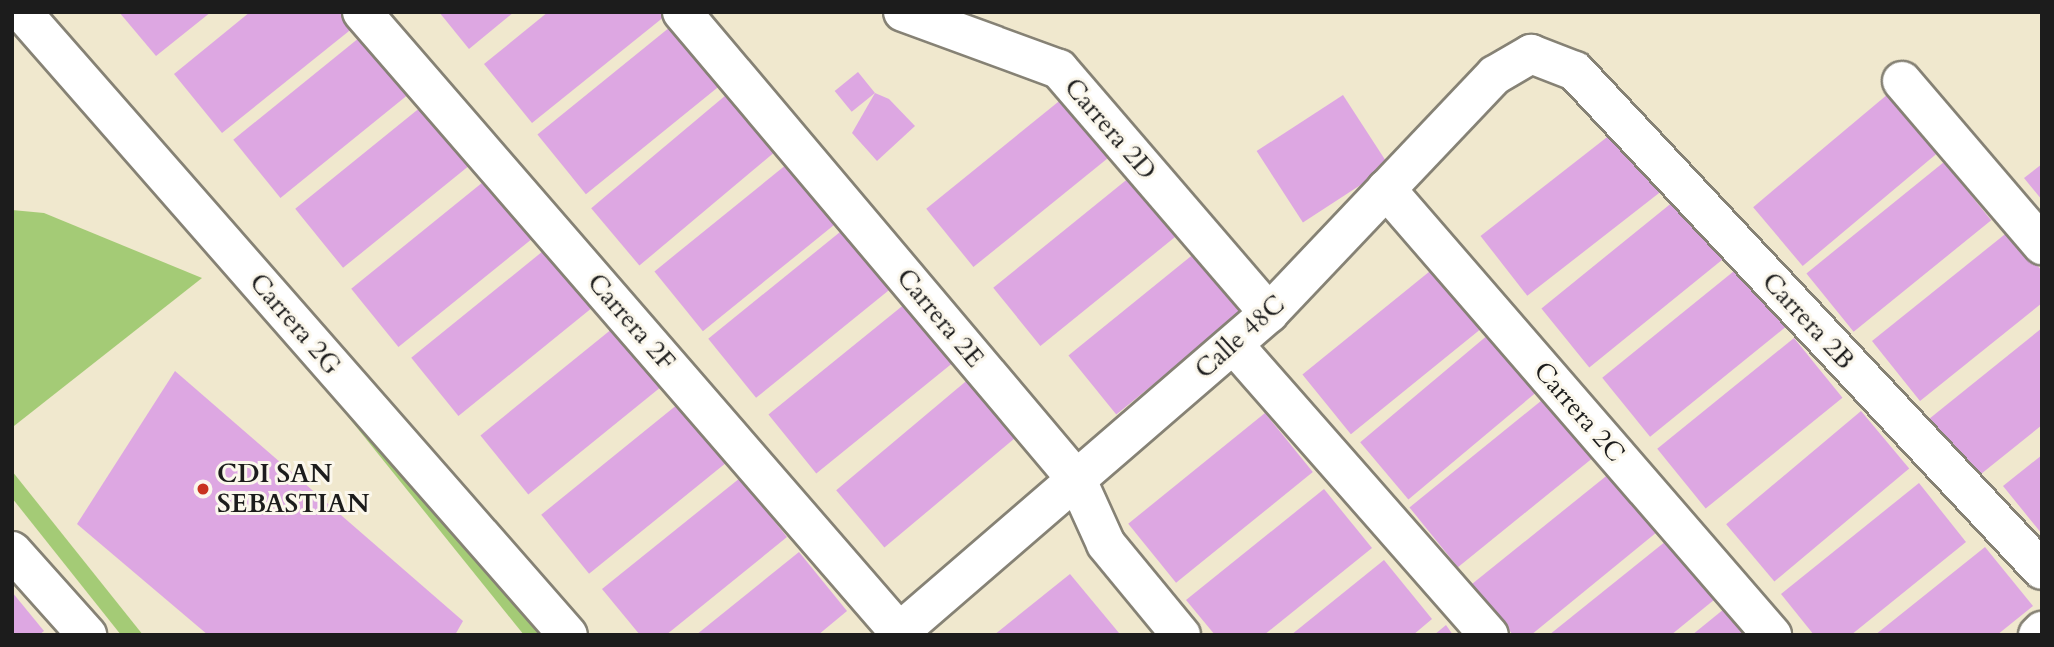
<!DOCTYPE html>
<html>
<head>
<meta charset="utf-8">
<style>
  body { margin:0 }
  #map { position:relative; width:2054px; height:647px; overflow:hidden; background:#f0e8ce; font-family:Cardo,serif }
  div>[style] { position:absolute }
  .green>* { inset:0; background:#a4cb76 }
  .building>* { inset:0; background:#dda7e2; transform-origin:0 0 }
  .roads { filter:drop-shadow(2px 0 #868275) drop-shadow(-2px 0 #868275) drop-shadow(0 2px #868275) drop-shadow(0 -2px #868275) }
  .street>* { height:38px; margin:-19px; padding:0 19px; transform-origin:19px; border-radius:19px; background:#fff }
  .secondary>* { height:38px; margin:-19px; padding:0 19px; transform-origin:19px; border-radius:19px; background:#fff }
  .dots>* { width:19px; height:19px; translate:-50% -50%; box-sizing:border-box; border:4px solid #fbf7ec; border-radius:50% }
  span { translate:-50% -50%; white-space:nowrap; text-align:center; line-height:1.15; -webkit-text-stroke:6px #fbf7ec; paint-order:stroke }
  .street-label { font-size:26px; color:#1c1c1c }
  .poi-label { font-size:26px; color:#1c1c1c; font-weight:700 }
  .left { translate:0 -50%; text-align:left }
  .frame { position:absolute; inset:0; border:14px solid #1c1c1c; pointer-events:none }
</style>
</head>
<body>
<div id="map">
  <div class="green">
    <div style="clip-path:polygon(84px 89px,546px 635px,524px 635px)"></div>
    <div style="clip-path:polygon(12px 210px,44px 213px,202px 278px,14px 426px)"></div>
    <div style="clip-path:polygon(12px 471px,143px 635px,121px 635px,12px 498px)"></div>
  </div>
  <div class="building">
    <div style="clip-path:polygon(119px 12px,211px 12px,156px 56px)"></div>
    <div style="clip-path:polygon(250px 12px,351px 12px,359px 23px,222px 133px,174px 74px)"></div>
    <div style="clip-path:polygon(439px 12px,514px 12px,469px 49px)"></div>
    <div style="clip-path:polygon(548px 12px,670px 12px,532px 123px,484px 64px)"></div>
    <div style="left:675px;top:23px;width:77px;height:177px;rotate:51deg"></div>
    <div style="left:370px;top:29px;width:75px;height:176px;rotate:51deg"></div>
    <div style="left:858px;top:72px;width:27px;height:30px;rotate:51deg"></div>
    <div style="clip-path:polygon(875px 93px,889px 99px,915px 126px,877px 161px,852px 133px)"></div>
    <div style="left:1888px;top:94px;width:77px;height:176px;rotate:50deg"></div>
    <div style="left:726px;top:95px;width:75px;height:176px;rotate:50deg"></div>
    <div style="left:1343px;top:95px;width:85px;height:103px;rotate:57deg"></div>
    <div style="left:432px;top:98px;width:76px;height:176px;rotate:51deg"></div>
    <div style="left:1063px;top:98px;width:75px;height:176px;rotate:51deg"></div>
    <div style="left:1620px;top:127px;width:76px;height:177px;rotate:52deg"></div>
    <div style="left:792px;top:160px;width:77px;height:177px;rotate:51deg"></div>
    <div style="left:1944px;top:162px;width:75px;height:177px;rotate:51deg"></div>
    <div style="clip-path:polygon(2042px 164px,2042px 200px,2024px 178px)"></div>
    <div style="left:1130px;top:177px;width:75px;height:176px;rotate:51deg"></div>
    <div style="left:488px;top:178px;width:75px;height:176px;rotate:51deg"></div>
    <div style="left:1679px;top:197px;width:76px;height:177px;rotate:51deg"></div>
    <div style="left:845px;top:228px;width:76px;height:176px;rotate:51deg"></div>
    <div style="clip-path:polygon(2009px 231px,2042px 271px,2042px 303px,1920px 401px,1872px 341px)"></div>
    <div style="left:1206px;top:244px;width:76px;height:177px;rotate:51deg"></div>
    <div style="left:548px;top:247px;width:75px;height:176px;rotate:51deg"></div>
    <div style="left:1440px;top:263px;width:77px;height:177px;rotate:51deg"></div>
    <div style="left:1739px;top:267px;width:76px;height:176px;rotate:51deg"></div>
    <div style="left:906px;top:303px;width:76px;height:177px;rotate:51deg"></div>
    <div style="left:618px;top:324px;width:76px;height:177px;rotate:51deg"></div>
    <div style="clip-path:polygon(2042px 328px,2042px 425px,1976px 478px,1929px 419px)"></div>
    <div style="left:1495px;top:329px;width:75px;height:176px;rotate:50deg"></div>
    <div style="left:1794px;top:338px;width:77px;height:176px;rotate:51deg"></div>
    <div style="clip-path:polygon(175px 371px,463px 621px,455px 635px,208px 635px,77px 524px)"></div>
    <div style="left:971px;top:377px;width:75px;height:176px;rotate:50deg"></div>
    <div style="left:1547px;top:396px;width:77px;height:177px;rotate:51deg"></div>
    <div style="left:678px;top:404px;width:76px;height:176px;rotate:51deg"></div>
    <div style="left:1861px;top:411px;width:75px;height:176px;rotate:50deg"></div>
    <div style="left:1265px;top:413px;width:76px;height:176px;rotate:51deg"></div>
    <div style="clip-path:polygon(2042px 455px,2042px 534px,2003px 486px)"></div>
    <div style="clip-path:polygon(1610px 473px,1657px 532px,1531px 635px,1513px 635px,1472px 584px)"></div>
    <div style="clip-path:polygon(740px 478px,787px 537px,666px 635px,640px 635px,602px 589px)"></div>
    <div style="clip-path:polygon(1919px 483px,1966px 542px,1851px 635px,1814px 635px,1781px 594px)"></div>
    <div style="clip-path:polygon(1324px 489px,1372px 548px,1264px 635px,1215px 635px,1186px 600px)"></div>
    <div style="clip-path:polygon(1671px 537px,1720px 595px,1671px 635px,1549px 635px)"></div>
    <div style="clip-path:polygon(1985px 547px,2033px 606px,1997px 635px,1875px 635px)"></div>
    <div style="clip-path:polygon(799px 552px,847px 611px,818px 635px,696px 635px)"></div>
    <div style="clip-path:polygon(1384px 560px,1432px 619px,1413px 635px,1291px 635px)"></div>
    <div style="clip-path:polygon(1070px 574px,1119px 633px,994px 635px)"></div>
    <div style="clip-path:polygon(12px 592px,44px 631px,39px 635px,12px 635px)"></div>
    <div style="clip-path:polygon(1724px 609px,1745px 635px,1692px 635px)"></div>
    <div style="clip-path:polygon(1446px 625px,1453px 635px,1434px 635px)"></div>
  </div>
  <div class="roads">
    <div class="street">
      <div style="left:22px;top:12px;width:828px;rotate:48.77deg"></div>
      <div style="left:362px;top:12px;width:820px;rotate:49.1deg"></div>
      <div style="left:682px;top:12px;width:612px;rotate:49.84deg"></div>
      <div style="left:1077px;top:480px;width:70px;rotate:65.6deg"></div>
      <div style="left:1106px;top:544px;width:118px;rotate:50.5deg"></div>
      <div style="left:903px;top:12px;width:166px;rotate:20.1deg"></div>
      <div style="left:1059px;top:69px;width:322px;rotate:49.3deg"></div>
      <div style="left:1902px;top:81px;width:216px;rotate:49.5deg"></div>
      <div style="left:1386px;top:189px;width:590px;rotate:49.12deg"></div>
      <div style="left:1234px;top:345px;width:386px;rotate:48.7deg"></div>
      <div style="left:12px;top:551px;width:113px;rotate:48.2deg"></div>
      <div style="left:896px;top:635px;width:493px;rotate:-40.8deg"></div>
      <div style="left:1269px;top:313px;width:328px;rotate:-46.5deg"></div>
      <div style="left:1495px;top:75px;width:42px;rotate:-30.3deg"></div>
      <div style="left:1531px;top:54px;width:47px;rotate:21.1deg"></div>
      <div style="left:1575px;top:71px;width:683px;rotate:46.9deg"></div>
    </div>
    <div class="secondary">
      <div style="left:2038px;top:635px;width:6px;rotate:-45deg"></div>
    </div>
  </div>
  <div class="dots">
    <div style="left:203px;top:489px;background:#c8321e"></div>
  </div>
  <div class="street-label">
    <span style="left:1110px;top:129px;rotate:49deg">Carrera 2D</span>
    <span style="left:940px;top:318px;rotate:50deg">Carrera 2E</span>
    <span style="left:1808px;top:321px;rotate:47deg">Carrera 2B</span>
    <span style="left:631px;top:322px;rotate:49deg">Carrera 2F</span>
    <span style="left:295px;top:324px;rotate:49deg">Carrera 2G</span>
    <span style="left:1240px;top:337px;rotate:-42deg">Calle 48C</span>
    <span style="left:1579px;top:412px;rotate:49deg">Carrera 2C</span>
  </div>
  <div class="poi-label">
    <span class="left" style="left:217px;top:489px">CDI SAN<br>SEBASTIAN</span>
  </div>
  <div class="frame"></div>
</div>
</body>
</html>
